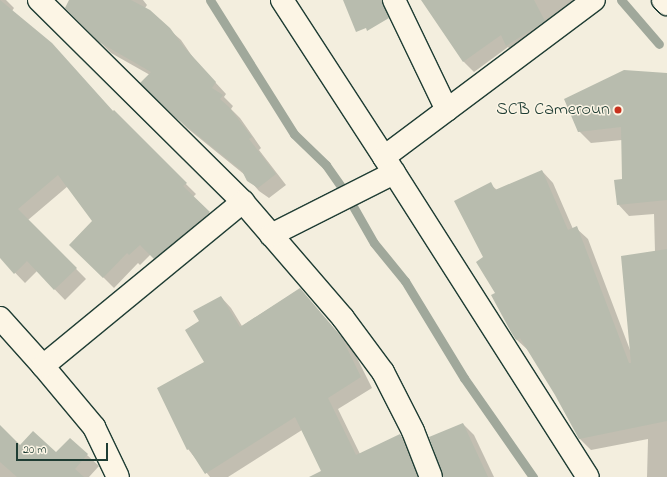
<!DOCTYPE html>
<html>
<head>
<meta charset="utf-8">
<style>
  body { margin:0 }
  #map { position:relative; width:667px; height:477px; overflow:hidden; background:#f3eede; font-family:"Indie Flower",sans-serif }
  div>[style] { position:absolute }
  .shadow>* { inset:0; background:#0003 }
  .stream>* { height:9px; margin:-4.5px; padding:0 4.5px; transform-origin:4.5px; border-radius:4.5px; background:#a0a89b }
  .building>* { inset:0; background:#b8bcae }
  .roads { filter:drop-shadow(1px 0 #1f3d34) drop-shadow(-1px 0 #1f3d34) drop-shadow(0 1px #1f3d34) drop-shadow(0 -1px #1f3d34) }
  .minor>* { height:22px; margin:-11px; padding:0 11px; transform-origin:11px; border-radius:11px; background:#fcf5e5 }
  .major>* { height:22px; margin:-11px; padding:0 11px; transform-origin:11px; border-radius:11px; background:#fcf5e5 }
  .dots>* { width:11px; height:11px; translate:-50% -50%; box-sizing:border-box; border:2px solid #fcf5e5; border-radius:50% }
  span { translate:-50% -50%; white-space:nowrap; text-align:center; line-height:1.15; -webkit-text-stroke:3px #fcf5e5; paint-order:stroke }
  .poi-label { font-size:18px; color:#1f3d34 }
  .right { translate:-100% -50%; text-align:right }
  .scale { position:absolute; left:16px; top:443px; width:92px; height:18px; box-sizing:border-box; border:2px solid #1f3d34; border-top:0; padding-left:5px; font-size:12px; line-height:14px; white-space:nowrap; color:#1f3d34; -webkit-text-stroke:3px #fcf5e5; paint-order:stroke }
</style>
</head>
<body>
<div id="map">
  <div class="shadow">
    <div style="clip-path:polygon(0 0,6px 0,14px 8px,12px 11px,196px 194px,193px 197px,219px 223px,165px 268px,151px 254px,140px 265px,138px 263px,114px 288px,71px 245px,94px 221px,68px 186px,28px 220px,86px 279px,65px 300px,37px 271px,25px 283px,0 257px)"></div>
    <div style="clip-path:polygon(71px 0,143px 0,147px 5px,145px 8px,181px 40px,194px 59px,226px 94px,224px 97px,233px 106px,231px 109px,240px 118px,261px 148px,259px 150px,286px 185px,269px 198px,259px 191px,245px 175px,187px 128px,142px 83px,150px 75px,111px 53px,66px 8px)"></div>
    <div style="clip-path:polygon(422px 0,597px 0,517px 56px,508px 47px,474px 72px,464px 62px)"></div>
    <div style="clip-path:polygon(667px 74px,667px 477px,647px 477px,648px 439px,591px 450px,580px 439px,556px 394px,529px 351px,517px 340px,496px 293px,484px 257px,490px 184px,497px 190px,542px 171px,553px 183px,573px 229px,576px 228px,588px 239px,630px 350px,655px 252px,654px 214px,629px 216px,618px 204px,623px 180px,622px 140px,591px 143px,579px 131px)"></div>
    <div style="clip-path:polygon(300px 289px,353px 350px,372px 388px,338px 409px,360px 454px,400px 435px,411px 446px,423px 477px,328px 477px,302px 430px,228px 477px,210px 477px,188px 449px,205px 363px,200px 321px,221px 297px,231px 308px,242px 326px)"></div>
    <div style="clip-path:polygon(463px 424px,474px 435px,494px 477px,444px 477px)"></div>
    <div style="clip-path:polygon(0 427px,20px 446px,56px 453px,87px 455px,99px 466px,89px 477px,0 477px)"></div>
  </div>
  <div class="stream">
    <div style="left:210px;top:0;width:158px;rotate:57.9deg"></div>
    <div style="left:294px;top:134px;width:45px;rotate:44.1deg"></div>
    <div style="left:326px;top:165px;width:35px;rotate:55deg"></div>
    <div style="left:346px;top:194px;width:56px;rotate:60.3deg"></div>
    <div style="left:374px;top:243px;width:49px;rotate:50.8deg"></div>
    <div style="left:405px;top:281px;width:114px;rotate:58.7deg"></div>
    <div style="left:464px;top:378px;width:121px;rotate:55.1deg"></div>
    <div style="left:621px;top:0;width:58px;rotate:49.2deg"></div>
  </div>
  <div class="building">
    <div style="clip-path:polygon(0 0,52px 43px,113px 111px,114px 110px,187px 183px,183px 186px,210px 212px,154px 259px,140px 245px,129px 255px,127px 253px,103px 278px,69px 245px,92px 221px,58px 175px,18px 209px,77px 268px,54px 290px,27px 261px,14px 274px,0 258px)"></div>
    <div style="clip-path:polygon(69px 0,131px 0,150px 10px,170px 28px,184px 47px,216px 82px,212px 88px,223px 95px,220px 99px,229px 107px,252px 137px,249px 139px,276px 174px,258px 188px,247px 181px,242px 171px,175px 117px,140px 83px,151px 72px,99px 42px,65px 8px)"></div>
    <div style="clip-path:polygon(343px 0,382px 0,389px 18px,367px 31px,366px 28px,356px 32px)"></div>
    <div style="clip-path:polygon(421px 0,534px 0,545px 21px,506px 46px,501px 35px,463px 62px)"></div>
    <div style="clip-path:polygon(624px 70px,667px 73px,667px 200px,617px 205px,614px 180px,622px 179px,621px 127px,578px 132px,564px 99px)"></div>
    <div style="clip-path:polygon(542px 170px,568px 230px,577px 226px,629px 363px,631px 363px,621px 256px,667px 249px,667px 421px,579px 439px,555px 395px,520px 338px,516px 340px,511px 332px,491px 295px,495px 293px,476px 262px,483px 257px,454px 201px,491px 182px,495px 190px)"></div>
    <div style="clip-path:polygon(300px 288px,342px 338px,361px 377px,328px 398px,356px 455px,400px 434px,418px 477px,309px 477px,321px 471px,295px 417px,205px 474px,189px 449px,187px 450px,157px 388px,204px 362px,185px 330px,199px 321px,193px 311px,221px 296px,240px 327px)"></div>
    <div style="clip-path:polygon(463px 423px,488px 477px,443px 477px,429px 437px)"></div>
    <div style="clip-path:polygon(0 425px,20px 445px,33px 431px,56px 452px,70px 438px,88px 454px,75px 469px,84px 477px,17px 477px,0 462px)"></div>
  </div>
  <div class="roads">
    <div class="minor">
      <div style="left:39px;top:0;width:287px;rotate:44.7deg"></div>
      <div style="left:243px;top:202px;width:153px;rotate:49.2deg"></div>
      <div style="left:343px;top:318px;width:67px;rotate:53.5deg"></div>
      <div style="left:383px;top:372px;width:66px;rotate:63deg"></div>
      <div style="left:413px;top:431px;width:49px;rotate:68.6deg"></div>
      <div style="left:282px;top:0;width:187px;rotate:57deg"></div>
      <div style="left:384px;top:157px;width:379px;rotate:57.5deg"></div>
      <div style="left:394px;top:0;width:122px;rotate:64.3deg"></div>
      <div style="left:384px;top:157px;width:262px;rotate:-36.8deg"></div>
      <div style="left:271px;top:235px;width:138px;rotate:-26.8deg"></div>
      <div style="left:0;top:318px;width:64px;rotate:48.1deg"></div>
      <div style="left:43px;top:366px;width:80px;rotate:50.1deg"></div>
      <div style="left:94px;top:427px;width:55px;rotate:64.4deg"></div>
      <div style="left:43px;top:366px;width:259px;rotate:-39.4deg"></div>
    </div>
    <div class="major">
      <div style="left:663px;top:0;width:6px;rotate:45deg"></div>
    </div>
  </div>
  <div class="dots">
    <div style="left:618px;top:110px;background:#c8321e"></div>
  </div>
  <div class="poi-label">
    <span class="right" style="left:610px;top:110px">SCB Cameroun</span>
  </div>
  <div class="scale">20 m</div>
</div>
</body>
</html>
